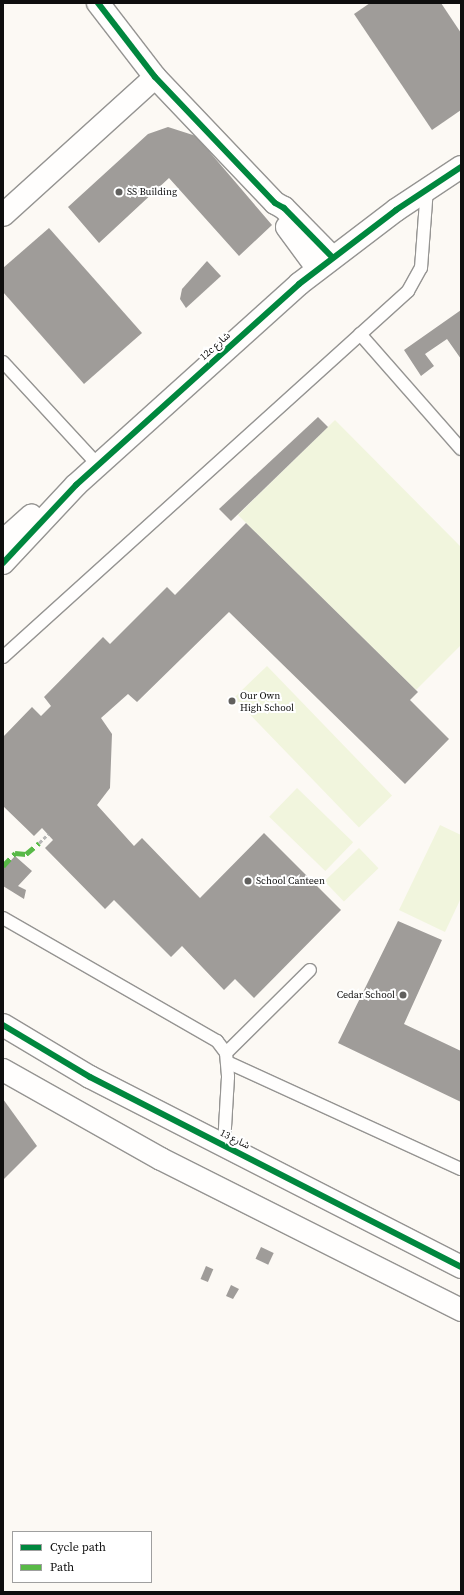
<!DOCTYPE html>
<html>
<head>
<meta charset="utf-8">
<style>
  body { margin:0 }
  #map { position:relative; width:464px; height:1595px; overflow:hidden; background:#fcf9f4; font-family:"Source Serif 4","Noto Sans Arabic",serif }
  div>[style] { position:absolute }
  .pitch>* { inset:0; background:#f1f5dd; transform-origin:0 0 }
  .building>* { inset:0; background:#9f9c99; transform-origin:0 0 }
  .path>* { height:2.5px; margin-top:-1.25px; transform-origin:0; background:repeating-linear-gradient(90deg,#b8b8b7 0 4px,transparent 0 6px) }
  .roads { filter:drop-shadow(1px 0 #959492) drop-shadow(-1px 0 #959492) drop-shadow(0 1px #959492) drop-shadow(0 -1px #959492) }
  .service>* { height:12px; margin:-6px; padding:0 6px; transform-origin:6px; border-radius:6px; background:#fffefd }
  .minor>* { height:22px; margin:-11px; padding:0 11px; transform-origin:11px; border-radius:11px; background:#fffefd }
  .tertiary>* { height:22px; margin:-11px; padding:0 11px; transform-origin:11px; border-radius:11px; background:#fffefd }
  .quiet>* { height:5px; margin-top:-2.5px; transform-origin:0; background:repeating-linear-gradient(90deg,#58b947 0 10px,transparent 0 15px) }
  .cycleway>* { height:6px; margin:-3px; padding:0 3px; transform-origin:3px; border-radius:3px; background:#00873e }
  .dots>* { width:11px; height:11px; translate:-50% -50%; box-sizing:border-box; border:2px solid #fff; border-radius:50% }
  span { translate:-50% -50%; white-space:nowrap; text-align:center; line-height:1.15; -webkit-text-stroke:4px #fff; paint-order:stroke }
  .poi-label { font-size:10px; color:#0e0e0e }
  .left { translate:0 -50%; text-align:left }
  .right { translate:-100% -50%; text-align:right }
  .street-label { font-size:10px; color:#0e0e0e }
  .frame { position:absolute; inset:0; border:4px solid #0e0e0e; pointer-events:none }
  .legend { position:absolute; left:12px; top:1531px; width:140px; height:52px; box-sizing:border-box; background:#fff; border:1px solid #9f9f9f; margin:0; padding:5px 7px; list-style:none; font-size:12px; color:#0e0e0e }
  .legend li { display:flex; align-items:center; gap:8px; height:20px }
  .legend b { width:20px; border:1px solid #9f9f9f }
</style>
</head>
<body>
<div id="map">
  <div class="pitch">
    <div style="clip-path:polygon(335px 420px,461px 547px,461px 645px,416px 690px,238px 515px)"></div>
    <div style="left:267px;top:666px;width:180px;height:46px;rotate:46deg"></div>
    <div style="left:297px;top:788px;width:78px;height:40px;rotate:44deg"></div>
    <div style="clip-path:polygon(440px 825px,461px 835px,461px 898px,445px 932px,399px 910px)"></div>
    <div style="left:359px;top:848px;width:28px;height:48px;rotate:46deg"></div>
  </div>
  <div class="building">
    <div style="clip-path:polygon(370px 3px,441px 3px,461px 33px,461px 110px,432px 130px,354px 14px)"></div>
    <div style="clip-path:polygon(168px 127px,196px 136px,272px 225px,239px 256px,169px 178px,99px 243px,68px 207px,148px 134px)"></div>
    <div style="clip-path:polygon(49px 228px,142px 333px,84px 384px,3px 292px,3px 268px)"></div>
    <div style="clip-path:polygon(207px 261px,221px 276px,186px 308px,180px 299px,182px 289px)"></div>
    <div style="clip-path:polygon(461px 310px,461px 359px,447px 339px,425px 354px,434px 366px,421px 376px,404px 350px)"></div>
    <div style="clip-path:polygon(318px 417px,328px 427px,231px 521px,219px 509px)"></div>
    <div style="clip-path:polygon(246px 523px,418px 692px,410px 700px,449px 739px,405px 784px,229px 612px,137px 702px,128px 694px,101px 718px,112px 734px,110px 788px,97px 805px,134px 846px,142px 838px,200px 898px,264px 833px,341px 910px,254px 998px,235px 979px,224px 990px,182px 946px,171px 957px,114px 900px,105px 909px,45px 848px,53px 840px,42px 828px,34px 836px,3px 806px,3px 737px,32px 707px,41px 716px,51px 706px,44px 697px,103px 637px,110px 644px,167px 587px,175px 595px)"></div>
    <div style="clip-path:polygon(15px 856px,32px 871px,18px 886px,26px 890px,24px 899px,3px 886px,3px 869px)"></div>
    <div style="clip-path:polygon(398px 921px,442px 940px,404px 1024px,461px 1051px,461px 1102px,338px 1043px)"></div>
    <div style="clip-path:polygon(3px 1099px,37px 1146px,3px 1180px)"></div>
    <div style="left:261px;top:1247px;width:14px;height:13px;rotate:25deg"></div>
    <div style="left:206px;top:1266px;width:8px;height:14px;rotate:23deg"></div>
    <div style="clip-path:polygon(231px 1285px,239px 1289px,233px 1299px,226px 1296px)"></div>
  </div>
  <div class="path">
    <div style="left:39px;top:843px;width:13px;rotate:-45deg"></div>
  </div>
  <div class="roads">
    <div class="service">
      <div style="left:360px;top:334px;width:153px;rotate:48.7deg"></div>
      <div style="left:3px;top:362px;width:140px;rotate:47.3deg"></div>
      <div style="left:3px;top:657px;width:546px;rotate:-42.1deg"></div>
      <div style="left:408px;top:291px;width:26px;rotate:-61deg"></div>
      <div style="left:421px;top:268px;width:79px;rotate:-85.7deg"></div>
      <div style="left:3px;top:918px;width:247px;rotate:29.9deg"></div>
      <div style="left:217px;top:1041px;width:15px;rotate:53deg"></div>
      <div style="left:226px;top:1053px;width:24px;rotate:85deg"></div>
      <div style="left:228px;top:1077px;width:68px;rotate:93.4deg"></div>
      <div style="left:226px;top:1053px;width:118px;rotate:-44.7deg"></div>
      <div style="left:227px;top:1062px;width:257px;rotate:24.6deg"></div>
    </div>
    <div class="minor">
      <div style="left:98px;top:3px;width:93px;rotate:52.4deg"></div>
      <div style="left:155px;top:77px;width:174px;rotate:46.4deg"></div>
      <div style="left:275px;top:203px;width:10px;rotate:29deg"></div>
      <div style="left:284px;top:208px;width:69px;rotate:45.6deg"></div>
      <div style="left:3px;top:215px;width:205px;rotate:-42.2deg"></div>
      <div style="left:287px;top:227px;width:52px;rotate:53.6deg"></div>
    </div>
    <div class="tertiary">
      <div style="left:3px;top:541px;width:38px;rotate:-42deg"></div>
      <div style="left:3px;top:563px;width:107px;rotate:-46.9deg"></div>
      <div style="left:76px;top:485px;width:300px;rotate:-42deg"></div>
      <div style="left:299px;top:284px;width:122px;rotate:-37.3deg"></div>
      <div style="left:396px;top:210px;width:78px;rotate:-33.5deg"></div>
      <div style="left:3px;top:1025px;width:101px;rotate:30.9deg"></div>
      <div style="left:90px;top:1077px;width:417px;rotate:27.1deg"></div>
      <div style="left:3px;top:1070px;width:181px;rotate:29.4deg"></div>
      <div style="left:161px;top:1159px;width:336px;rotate:26.7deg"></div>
    </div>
  </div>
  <div class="quiet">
    <div style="left:3px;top:866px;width:18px;rotate:-47deg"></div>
    <div style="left:15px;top:853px;width:11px;rotate:5deg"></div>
    <div style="left:26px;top:854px;width:17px;rotate:-40deg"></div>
  </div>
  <div class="cycleway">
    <div style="left:98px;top:3px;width:93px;rotate:52.4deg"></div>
    <div style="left:155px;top:77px;width:174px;rotate:46.4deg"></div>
    <div style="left:275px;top:203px;width:10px;rotate:29deg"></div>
    <div style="left:284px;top:208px;width:69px;rotate:45.6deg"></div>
    <div style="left:3px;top:563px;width:107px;rotate:-46.9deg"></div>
    <div style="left:76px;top:485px;width:300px;rotate:-42deg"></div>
    <div style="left:299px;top:284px;width:122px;rotate:-37.3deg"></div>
    <div style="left:396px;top:210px;width:78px;rotate:-33.5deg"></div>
    <div style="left:3px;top:1025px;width:101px;rotate:30.9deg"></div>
    <div style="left:90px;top:1077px;width:417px;rotate:27.1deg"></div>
  </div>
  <div class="dots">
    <div style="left:119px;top:192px;background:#61605e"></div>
    <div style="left:232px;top:701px;background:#61605e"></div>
    <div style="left:248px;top:881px;background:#61605e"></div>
    <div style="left:403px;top:995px;background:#61605e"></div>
  </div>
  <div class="poi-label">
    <span class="left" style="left:127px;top:192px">SS Building</span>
    <span class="left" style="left:240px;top:701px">Our Own<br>High School</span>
    <span class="left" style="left:256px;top:881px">School Canteen</span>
    <span class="right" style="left:395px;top:995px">Cedar School</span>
  </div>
  <div class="street-label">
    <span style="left:215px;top:346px;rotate:-42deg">12c شارع</span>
    <span style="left:235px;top:1139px;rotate:27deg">شارع 13</span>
  </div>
  <div class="frame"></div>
  <ul class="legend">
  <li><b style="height:5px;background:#00873e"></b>Cycle path</li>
  <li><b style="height:5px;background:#58b947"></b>Path</li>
  </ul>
</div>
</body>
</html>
